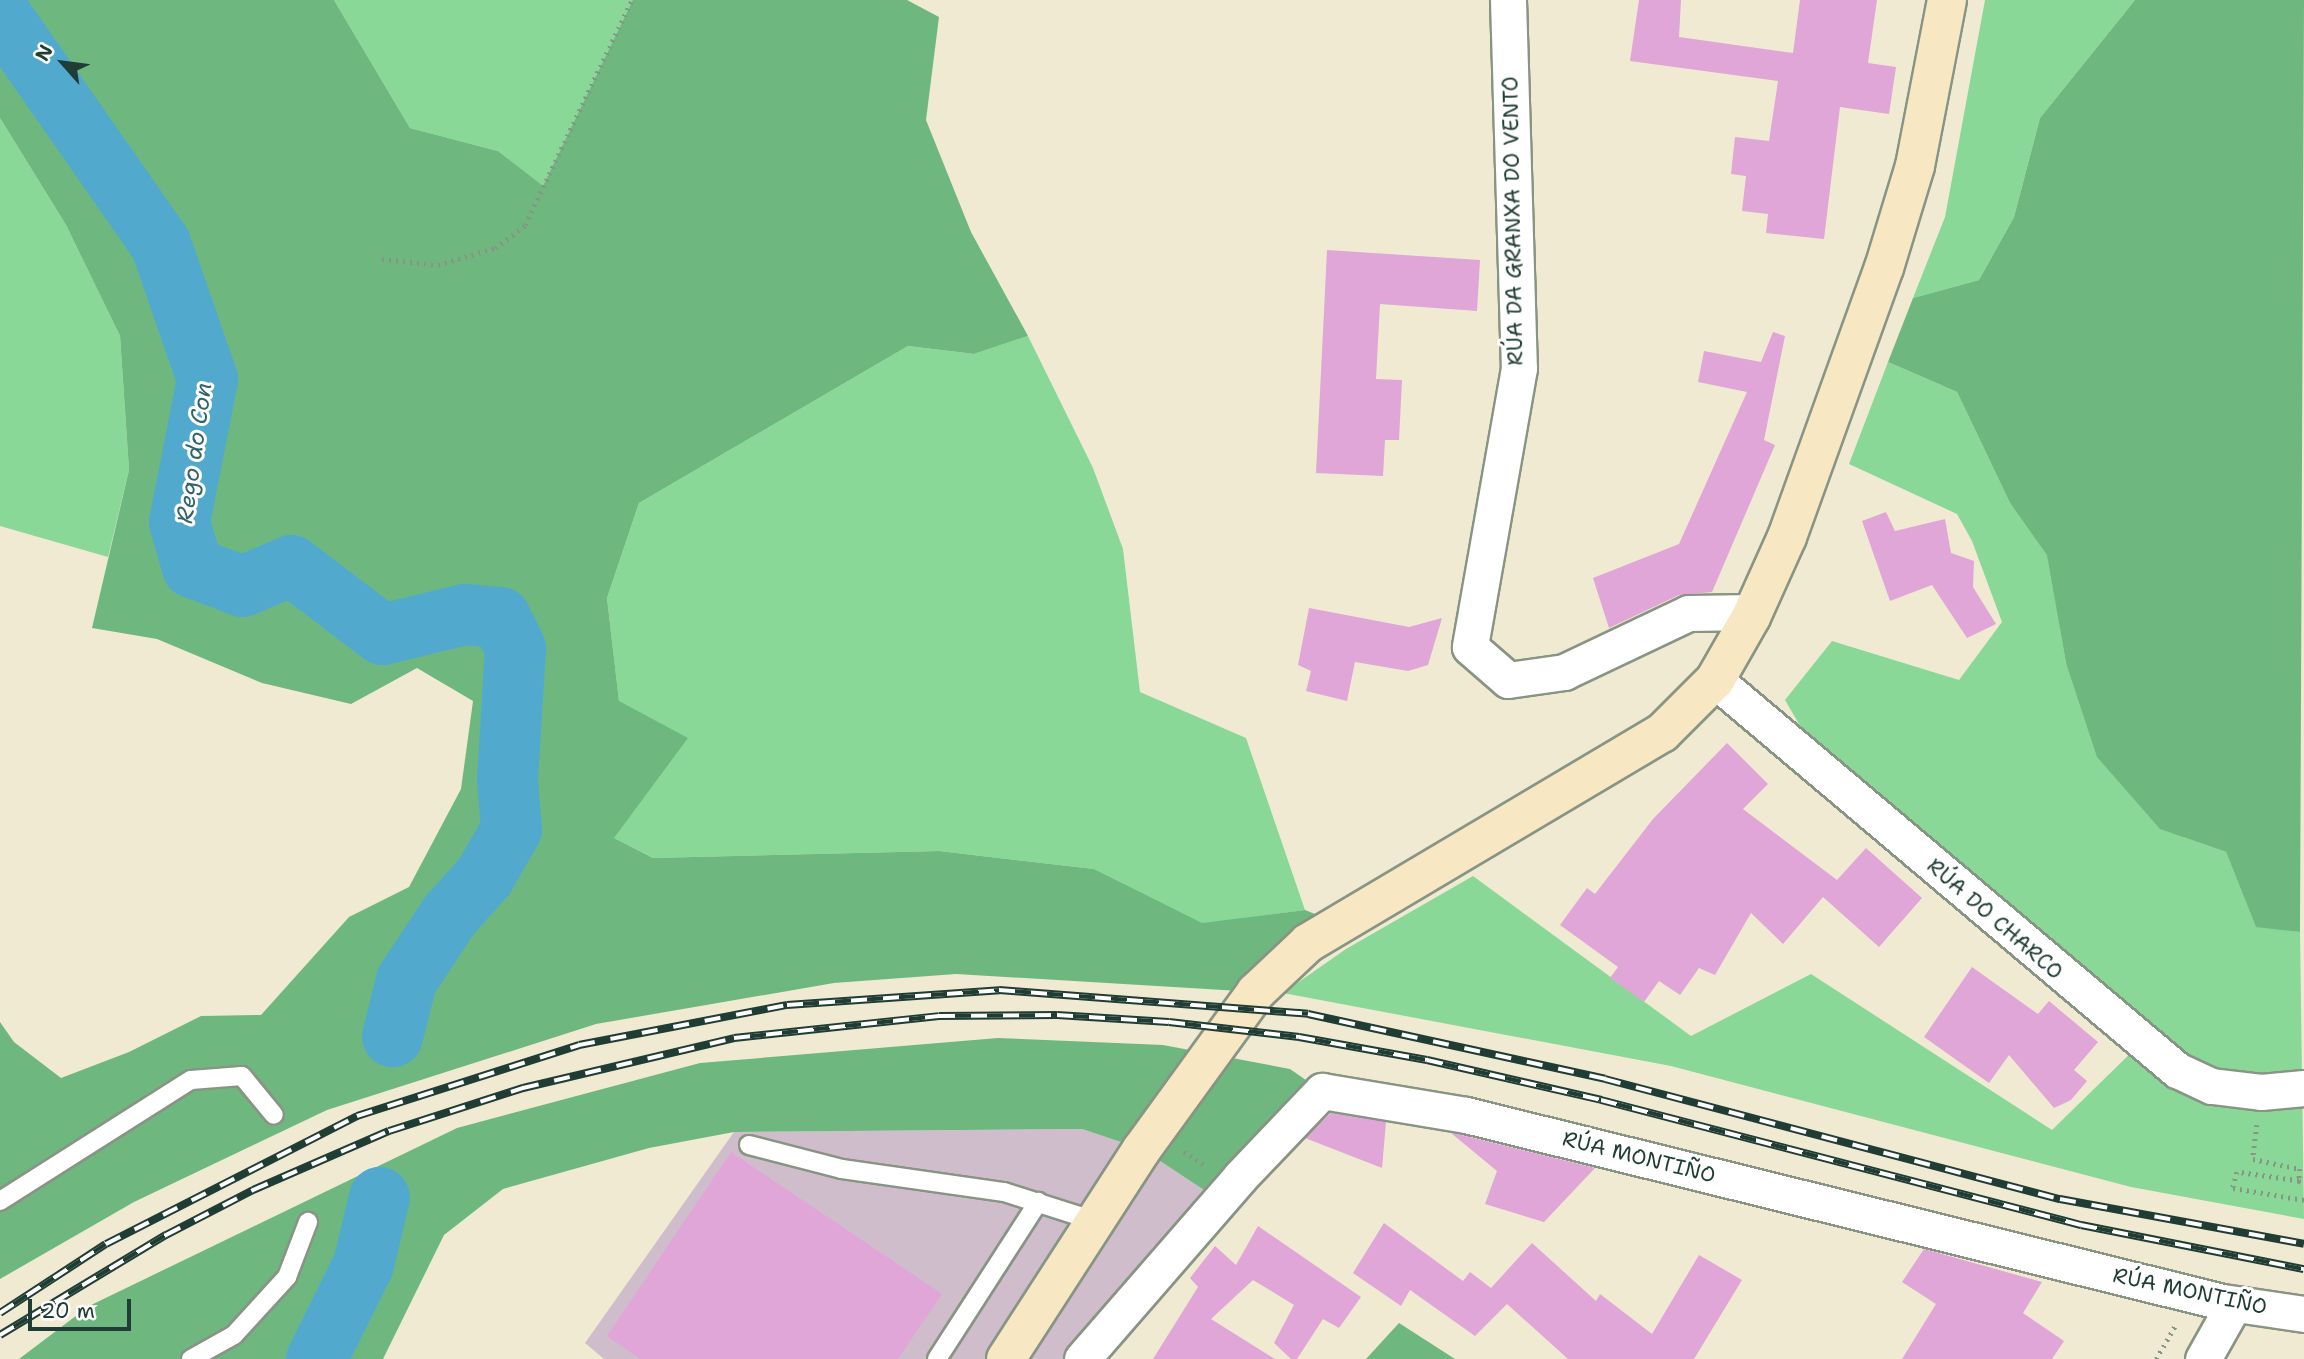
<!DOCTYPE html>
<html>
<head>
<meta charset="utf-8">
<style>
  body { margin:0 }
  #map { position:relative; width:2304px; height:1359px; overflow:hidden; background:#f1ead3; font-family:"Shantell Sans",sans-serif }
  div>[style] { position:absolute }
  .industrial>* { inset:0; background:#d0bdcc }
  .green>* { inset:0; background:#89d898 }
  .forest>* { inset:0; background:#6eb880 }
  .river>* { height:61px; margin:-30.5px; padding:0 30.5px; transform-origin:30.5px; border-radius:30.5px; background:#51aace }
  .building>* { inset:0; background:#dfa6d7 }
  .path>* { height:4.5px; margin-top:-2.25px; transform-origin:0; background:repeating-linear-gradient(90deg,#889484 0 2px,transparent 0 7px) }
  .roads { filter:drop-shadow(2px 0 #889484) drop-shadow(-2px 0 #889484) drop-shadow(0 2px #889484) drop-shadow(0 -2px #889484) }
  .lane>* { height:18px; margin:-9px; padding:0 9px; transform-origin:9px; border-radius:9px; background:#fff }
  .street>* { height:35px; margin:-17.5px; padding:0 17.5px; transform-origin:17.5px; border-radius:17.5px; background:#fff }
  .secondary>* { height:38px; margin:-19px; padding:0 19px; transform-origin:19px; border-radius:19px; background:#f7e8c3 }
  .rail>* { height:8px; margin-top:-4px; transform-origin:0; background:repeating-linear-gradient(90deg,#fff 0 16px,#1f3d34 0 32px); box-sizing:border-box; border-block:2px solid #1f3d34 }
  span { translate:-50% -50%; white-space:nowrap; text-align:center; line-height:1.15; -webkit-text-stroke:6px #fff; paint-order:stroke }
  .street-label { font-size:21px; color:#1f3d34 }
  .water-label { font-size:23px; color:#30636a; font-style:italic }
  .north { position:absolute; left:28px; top:28px; width:70px; height:70px; -webkit-text-stroke:5px #fff; paint-order:stroke; rotate:298deg; font-size:19px; font-weight:700; line-height:28px; text-align:center; color:#1f3d34 }
  .north::after { content:''; display:block; margin:auto; width:24px; height:32px; background:#1f3d34; clip-path:polygon(50% 0,100% 100%,50% 72%,0 100%) }
  .scale { position:absolute; left:28px; top:1299px; width:103px; height:32px; box-sizing:border-box; border:4px solid #1f3d34; border-top:0; padding-left:9px; font-size:21px; line-height:24px; white-space:nowrap; color:#1f3d34; -webkit-text-stroke:5px #fff; paint-order:stroke }
</style>
</head>
<body>
<div id="map">
  <div class="industrial">
    <div style="clip-path:polygon(1082px 1129px,1142px 1149px,1219px 1200px,1083px 1359px,604px 1359px,585px 1343px,734px 1132px)"></div>
  </div>
  <div class="green">
    <div style="clip-path:polygon(334px 0,635px 0,543px 187px,498px 151px,410px 128px)"></div>
    <div style="clip-path:polygon(1985px 0,2135px 0,2040px 118px,2014px 217px,1979px 280px,1913px 298px,1945px 217px)"></div>
    <div style="clip-path:polygon(0 118px,66px 225px,120px 336px,129px 470px,108px 557px,0 526px)"></div>
    <div style="clip-path:polygon(1028px 336px,1093px 468px,1123px 549px,1140px 692px,1246px 738px,1305px 910px,1202px 924px,1094px 869px,939px 851px,653px 858px,614px 838px,619px 702px,607px 598px,639px 503px,908px 346px,974px 354px)"></div>
    <div style="clip-path:polygon(1888px 362px,1957px 392px,2010px 503px,2048px 555px,2066px 663px,2183px 837px,2226px 852px,2256px 926px,2300px 932px,2304px 1219px,2131px 1187px,1671px 1066px,1283px 993px,1346px 949px,1473px 876px,1691px 1036px,1811px 974px,2052px 1130px,2140px 1044px,1831px 779px,1785px 700px,1832px 641px,1959px 680px,2002px 622px,1972px 541px,1957px 514px,1849px 464px)"></div>
  </div>
  <div class="forest">
    <div style="clip-path:polygon(0 0,334px 0,410px 128px,498px 151px,543px 186px,633px 0,907px 0,939px 17px,926px 120px,971px 232px,1028px 336px,974px 354px,908px 346px,639px 503px,607px 598px,619px 701px,688px 738px,614px 838px,653px 858px,939px 851px,1094px 869px,1202px 923px,1305px 910px,1340px 924px,1256px 992px,956px 974px,834px 983px,596px 1024px,327px 1110px,134px 1202px,0 1279px,0 1022px,14px 1042px,61px 1078px,129px 1052px,201px 1016px,261px 1015px,349px 917px,409px 887px,461px 789px,473px 701px,417px 668px,351px 704px,262px 683px,157px 639px,92px 628px,129px 470px,120px 336px,66px 225px,0 118px)"></div>
    <div style="clip-path:polygon(2135px 0,2304px 0,2300px 932px,2256px 927px,2226px 852px,2160px 829px,2097px 757px,2066px 663px,2047px 555px,2010px 503px,1957px 392px,1888px 362px,1913px 298px,1979px 280px,2014px 217px,2040px 118px)"></div>
    <div style="clip-path:polygon(998px 1038px,1163px 1045px,1290px 1069px,1322px 1091px,1219px 1200px,1142px 1149px,1082px 1129px,734px 1132px,649px 1148px,503px 1189px,444px 1235px,383px 1359px,19px 1359px,89px 1306px,457px 1128px,700px 1063px)"></div>
    <div style="clip-path:polygon(1399px 1323px,1455px 1359px,1366px 1359px)"></div>
  </div>
  <div class="river">
    <div style="left:0;top:14px;width:279px;rotate:55.1deg"></div>
    <div style="left:160px;top:243px;width:144px;rotate:70.9deg"></div>
    <div style="left:207px;top:379px;width:146px;rotate:101.1deg"></div>
    <div style="left:179px;top:522px;width:47px;rotate:73.9deg"></div>
    <div style="left:192px;top:567px;width:53px;rotate:20.8deg"></div>
    <div style="left:242px;top:586px;width:53px;rotate:-23.2deg"></div>
    <div style="left:291px;top:565px;width:114px;rotate:37.2deg"></div>
    <div style="left:382px;top:634px;width:84px;rotate:-13.7deg"></div>
    <div style="left:464px;top:614px;width:36px;rotate:5deg"></div>
    <div style="left:500px;top:617px;width:34px;rotate:64deg"></div>
    <div style="left:515px;top:648px;width:132px;rotate:93.5deg"></div>
    <div style="left:507px;top:780px;width:49px;rotate:85.3deg"></div>
    <div style="left:511px;top:829px;width:54px;rotate:119.9deg"></div>
    <div style="left:484px;top:876px;width:52px;rotate:131.9deg"></div>
    <div style="left:449px;top:915px;width:78px;rotate:123.5deg"></div>
    <div style="left:406px;top:980px;width:58px;rotate:104deg"></div>
    <div style="left:316px;top:1359px;width:106px;rotate:-63.7deg"></div>
    <div style="left:363px;top:1264px;width:69px;rotate:-76.6deg"></div>
  </div>
  <div class="building">
    <div style="clip-path:polygon(1639px 0,1681px 0,1679px 37px,1793px 53px,1800px 0,1877px 0,1868px 63px,1896px 67px,1889px 114px,1840px 107px,1824px 239px,1766px 233px,1768px 214px,1742px 211px,1746px 176px,1731px 174px,1735px 137px,1769px 141px,1778px 81px,1630px 61px)"></div>
    <div style="clip-path:polygon(1327px 250px,1480px 260px,1477px 311px,1380px 304px,1376px 379px,1402px 380px,1399px 440px,1385px 440px,1383px 476px,1316px 473px)"></div>
    <div style="clip-path:polygon(1773px 332px,1785px 336px,1764px 440px,1775px 445px,1712px 592px,1679px 595px,1609px 628px,1593px 578px,1679px 544px,1747px 392px,1698px 382px,1704px 351px,1761px 362px)"></div>
    <div style="clip-path:polygon(1886px 512px,1895px 531px,1945px 519px,1951px 553px,1974px 561px,1973px 587px,1996px 624px,1967px 638px,1932px 585px,1890px 601px,1862px 521px)"></div>
    <div style="clip-path:polygon(1309px 608px,1409px 627px,1442px 618px,1428px 665px,1408px 671px,1355px 662px,1347px 701px,1306px 691px,1311px 671px,1298px 665px)"></div>
    <div style="clip-path:polygon(1727px 743px,1768px 784px,1743px 809px,1837px 880px,1866px 848px,1922px 898px,1879px 947px,1823px 897px,1783px 944px,1751px 913px,1715px 975px,1699px 968px,1680px 995px,1659px 981px,1644px 1002px,1610px 978px,1618px 967px,1560px 925px,1587px 888px,1595px 894px,1653px 819px)"></div>
    <div style="clip-path:polygon(1972px 967px,2038px 1014px,2049px 1001px,2098px 1042px,2074px 1070px,2087px 1081px,2071px 1100px,2054px 1108px,2009px 1055px,1989px 1083px,1924px 1037px)"></div>
    <div style="clip-path:polygon(1331px 1113px,1386px 1122px,1382px 1168px,1305px 1138px)"></div>
    <div style="clip-path:polygon(1451px 1133px,1462px 1135px,1595px 1168px,1544px 1222px,1485px 1204px,1497px 1171px)"></div>
    <div style="clip-path:polygon(731px 1152px,942px 1294px,898px 1359px,640px 1359px,607px 1336px)"></div>
    <div style="clip-path:polygon(1384px 1223px,1463px 1281px,1470px 1272px,1491px 1288px,1532px 1243px,1596px 1301px,1600px 1294px,1652px 1334px,1699px 1255px,1742px 1280px,1694px 1359px,1568px 1359px,1507px 1304px,1475px 1336px,1410px 1290px,1401px 1306px,1353px 1273px)"></div>
    <div style="clip-path:polygon(1258px 1226px,1361px 1297px,1339px 1328px,1323px 1319px,1297px 1359px,1291px 1359px,1274px 1343px,1294px 1305px,1253px 1280px,1211px 1319px,1275px 1359px,1153px 1359px,1198px 1287px,1190px 1278px,1215px 1246px,1236px 1265px)"></div>
    <div style="clip-path:polygon(1924px 1249px,2042px 1282px,2023px 1313px,2064px 1341px,2052px 1359px,1902px 1359px,1936px 1304px,1902px 1282px)"></div>
  </div>
  <div class="path">
    <div style="left:382px;top:259px;width:56px;rotate:6.1deg"></div>
    <div style="left:438px;top:265px;width:59px;rotate:-16.6deg"></div>
    <div style="left:495px;top:248px;width:38px;rotate:-37deg"></div>
    <div style="left:525px;top:225px;width:249px;rotate:-64.6deg"></div>
    <div style="left:2257px;top:1125px;width:34px;rotate:97deg"></div>
    <div style="left:2253px;top:1159px;width:48px;rotate:12deg"></div>
    <div style="left:2300px;top:1169px;width:12px;rotate:95deg"></div>
    <div style="left:2299px;top:1181px;width:5px;rotate:22deg"></div>
    <div style="left:1184px;top:1152px;width:26px;rotate:32deg"></div>
    <div style="left:2299px;top:1181px;width:63px;rotate:-171.7deg"></div>
    <div style="left:2237px;top:1172px;width:16px;rotate:104deg"></div>
    <div style="left:2233px;top:1188px;width:72px;rotate:9.6deg"></div>
    <div style="left:2156px;top:1359px;width:39px;rotate:-60deg"></div>
  </div>
  <div class="roads">
    <div class="lane">
      <div style="left:749px;top:1145px;width:96px;rotate:14.5deg"></div>
      <div style="left:842px;top:1169px;width:164px;rotate:8.1deg"></div>
      <div style="left:1004px;top:1192px;width:96px;rotate:17.7deg"></div>
      <div style="left:0;top:1201px;width:226px;rotate:-32.4deg"></div>
      <div style="left:191px;top:1080px;width:51px;rotate:-4.5deg"></div>
      <div style="left:242px;top:1076px;width:50px;rotate:50.6deg"></div>
      <div style="left:191px;top:1359px;width:49px;rotate:-29.2deg"></div>
      <div style="left:234px;top:1335px;width:79px;rotate:-47.6deg"></div>
      <div style="left:287px;top:1277px;width:59px;rotate:-69.1deg"></div>
      <div style="left:937px;top:1359px;width:187px;rotate:-57.2deg"></div>
    </div>
    <div class="street">
      <div style="left:1508px;top:0;width:368px;rotate:88.3deg"></div>
      <div style="left:1519px;top:368px;width:283px;rotate:100deg"></div>
      <div style="left:1470px;top:647px;width:50px;rotate:41deg"></div>
      <div style="left:1508px;top:680px;width:57px;rotate:-8.1deg"></div>
      <div style="left:1564px;top:672px;width:137px;rotate:-25.4deg"></div>
      <div style="left:1688px;top:613px;width:65px;rotate:-0.9deg"></div>
      <div style="left:1715px;top:680px;width:605px;rotate:40.17deg"></div>
      <div style="left:2177px;top:1070px;width:38px;rotate:25deg"></div>
      <div style="left:2212px;top:1086px;width:49px;rotate:7deg"></div>
      <div style="left:2261px;top:1092px;width:43px;rotate:-5.3deg"></div>
      <div style="left:1082px;top:1359px;width:241px;rotate:-49deg"></div>
      <div style="left:1240px;top:1177px;width:119px;rotate:-46.4deg"></div>
      <div style="left:1322px;top:1091px;width:146px;rotate:9.5deg"></div>
      <div style="left:1466px;top:1115px;width:780px;rotate:13.88deg"></div>
      <div style="left:2223px;top:1302px;width:82px;rotate:8.4deg"></div>
      <div style="left:2203px;top:1359px;width:63px;rotate:-60.6deg"></div>
    </div>
    <div class="secondary">
      <div style="left:1006px;top:1359px;width:250px;rotate:-57.1deg"></div>
      <div style="left:1142px;top:1149px;width:194px;rotate:-54deg"></div>
      <div style="left:1256px;top:992px;width:71px;rotate:-43.3deg"></div>
      <div style="left:1308px;top:943px;width:412px;rotate:-30.7deg"></div>
      <div style="left:1662px;top:733px;width:75px;rotate:-45deg"></div>
      <div style="left:1715px;top:680px;width:73px;rotate:-60.3deg"></div>
      <div style="left:1751px;top:617px;width:88px;rotate:-65.8deg"></div>
      <div style="left:1787px;top:537px;width:286px;rotate:-70.2deg"></div>
      <div style="left:1884px;top:268px;width:107px;rotate:-73.1deg"></div>
      <div style="left:1915px;top:166px;width:169px;rotate:-79.1deg"></div>
    </div>
  </div>
  <div class="rail">
    <div style="left:0;top:1313px;width:126px;rotate:-33.1deg"></div>
    <div style="left:106px;top:1244px;width:282px;rotate:-27deg"></div>
    <div style="left:357px;top:1116px;width:233px;rotate:-17.7deg"></div>
    <div style="left:579px;top:1045px;width:212px;rotate:-10.9deg"></div>
    <div style="left:787px;top:1005px;width:213px;rotate:-4deg"></div>
    <div style="left:999px;top:990px;width:310px;rotate:4.4deg"></div>
    <div style="left:1308px;top:1014px;width:304px;rotate:12.3deg"></div>
    <div style="left:1605px;top:1079px;width:471px;rotate:14.8deg"></div>
    <div style="left:2060px;top:1199px;width:248px;rotate:10.4deg"></div>
    <div style="left:0;top:1335px;width:194px;rotate:-31.1deg"></div>
    <div style="left:166px;top:1235px;width:98px;rotate:-27.3deg"></div>
    <div style="left:253px;top:1190px;width:148px;rotate:-23.5deg"></div>
    <div style="left:389px;top:1131px;width:141px;rotate:-17.8deg"></div>
    <div style="left:523px;top:1088px;width:217px;rotate:-13.3deg"></div>
    <div style="left:734px;top:1038px;width:206px;rotate:-6.1deg"></div>
    <div style="left:939px;top:1016px;width:118px;rotate:-0.5deg"></div>
    <div style="left:1057px;top:1015px;width:112px;rotate:3.6deg"></div>
    <div style="left:1169px;top:1022px;width:131px;rotate:6.6deg"></div>
    <div style="left:1299px;top:1037px;width:130px;rotate:10.2deg"></div>
    <div style="left:1427px;top:1060px;width:179px;rotate:12.9deg"></div>
    <div style="left:1601px;top:1100px;width:496px;rotate:14.6deg"></div>
    <div style="left:2081px;top:1225px;width:227px;rotate:11.2deg"></div>
  </div>
  <div class="street-label">
    <span style="left:1513px;top:221px;rotate:-91deg">RÚA DA GRANXA DO VENTO</span>
    <span style="left:1995px;top:919px;rotate:41deg">RÚA DO CHARCO</span>
    <span style="left:1639px;top:1157px;rotate:14deg">RÚA MONTIÑO</span>
    <span style="left:2190px;top:1291px;rotate:12deg">RÚA MONTIÑO</span>
  </div>
  <div class="water-label">
    <span style="left:194px;top:453px;rotate:-82deg">Rego do Con</span>
  </div>
  <div class="north">N</div>
  <div class="scale">20 m</div>
</div>
</body>
</html>
